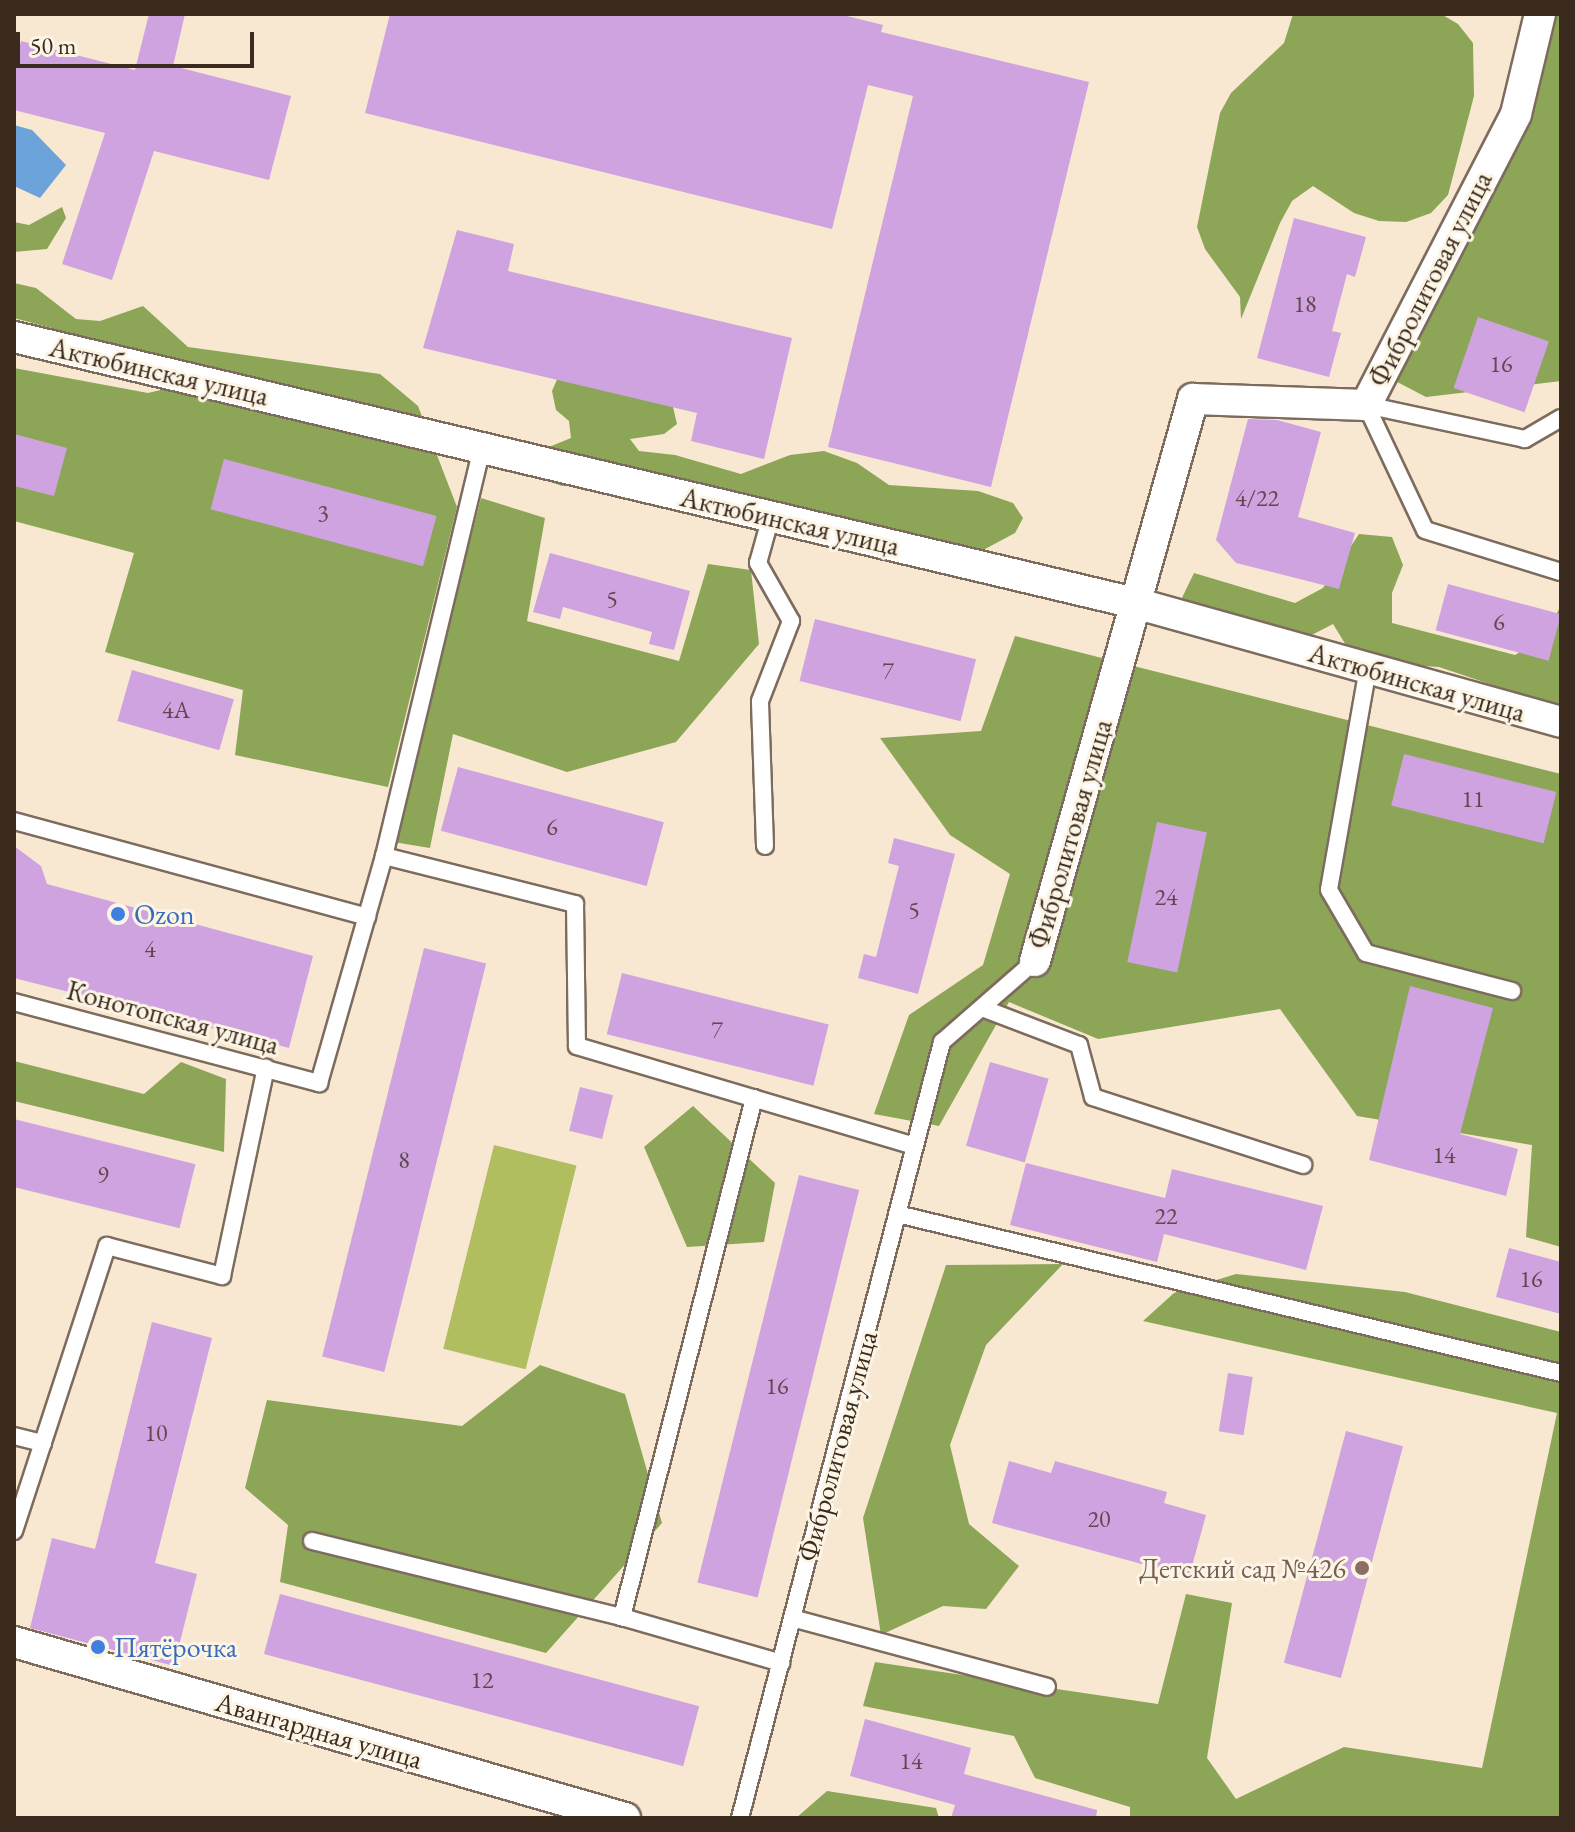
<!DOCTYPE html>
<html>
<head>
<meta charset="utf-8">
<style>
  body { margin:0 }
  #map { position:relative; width:1575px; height:1832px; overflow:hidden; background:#f8e8d1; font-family:"EB Garamond",serif }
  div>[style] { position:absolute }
  .green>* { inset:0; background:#b1be60; transform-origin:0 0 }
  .forest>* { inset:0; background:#8ca556 }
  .water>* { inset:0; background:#6ca3da }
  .building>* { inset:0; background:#cea3e0; transform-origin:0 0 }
  .roads { filter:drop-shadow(2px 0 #7d6c5d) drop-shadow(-2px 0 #7d6c5d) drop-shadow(0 2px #7d6c5d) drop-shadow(0 -2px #7d6c5d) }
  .lane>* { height:16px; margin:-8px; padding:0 8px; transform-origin:8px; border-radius:8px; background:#fff }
  .street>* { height:30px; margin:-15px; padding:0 15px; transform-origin:15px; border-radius:15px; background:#fff }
  .dots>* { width:22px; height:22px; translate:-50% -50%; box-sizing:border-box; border:4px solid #fcf5e5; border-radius:50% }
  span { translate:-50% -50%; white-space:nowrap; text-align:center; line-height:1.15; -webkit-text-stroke:6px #fcf5e5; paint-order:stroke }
  .number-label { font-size:24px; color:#60484e }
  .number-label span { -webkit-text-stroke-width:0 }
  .street-label { font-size:28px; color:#3b2a1e }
  .shop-label { font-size:28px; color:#366cbe }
  .left { translate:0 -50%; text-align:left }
  .education-label { font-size:28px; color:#785e54 }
  .right { translate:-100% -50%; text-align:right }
  .frame { position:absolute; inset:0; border:16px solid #3b2a1e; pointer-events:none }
  .scale { position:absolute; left:16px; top:32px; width:238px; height:36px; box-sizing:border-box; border:4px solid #3b2a1e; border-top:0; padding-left:10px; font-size:24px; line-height:28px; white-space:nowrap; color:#3b2a1e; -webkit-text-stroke:6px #fcf5e5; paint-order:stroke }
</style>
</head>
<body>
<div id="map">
  <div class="green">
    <div style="left:494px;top:1145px;width:85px;height:210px;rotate:14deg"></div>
  </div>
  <div class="forest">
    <div style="clip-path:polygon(1293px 14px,1441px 14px,1458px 24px,1473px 43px,1474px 96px,1448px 195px,1431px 213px,1406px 222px,1379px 221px,1354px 213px,1313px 186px,1292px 201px,1280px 223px,1241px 319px,1240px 297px,1205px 249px,1197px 227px,1220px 113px,1231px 93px,1284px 43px)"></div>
    <div style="clip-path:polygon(1536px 14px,1561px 14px,1561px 381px,1426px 397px,1378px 372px,1501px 147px)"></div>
    <div style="clip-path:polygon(62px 207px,66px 218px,47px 249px,14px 252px,14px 222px,29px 225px)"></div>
    <div style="clip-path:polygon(14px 283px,36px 288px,76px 319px,100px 321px,143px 306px,188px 347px,380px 374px,418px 406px,457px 507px,388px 787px,235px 755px,243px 690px,105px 652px,134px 553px,14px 521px,14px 368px,148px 393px,169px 388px,143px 353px,14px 318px)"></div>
    <div style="clip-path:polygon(559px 375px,673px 407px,677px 424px,664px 434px,630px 439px,639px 451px,675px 455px,741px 474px,790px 455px,824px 451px,857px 463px,889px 485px,978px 491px,1013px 503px,1023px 518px,1015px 533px,972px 556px,836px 548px,579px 484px,562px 486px,545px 480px,534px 468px,539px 451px,571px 438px,569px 421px,556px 410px,552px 391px)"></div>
    <div style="clip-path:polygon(481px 498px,545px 518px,527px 621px,679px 661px,708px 564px,751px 570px,759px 644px,676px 742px,567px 772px,453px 734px,430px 848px,393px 842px)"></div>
    <div style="clip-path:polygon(1359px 534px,1392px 537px,1403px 565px,1392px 593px,1392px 623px,1515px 655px,1542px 638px,1561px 606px,1561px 708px,1439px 667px,1377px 663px,1349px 650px,1333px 624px,1306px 638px,1178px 606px,1194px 573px,1295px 603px,1323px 588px)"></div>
    <div style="clip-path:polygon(1015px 636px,1561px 774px,1561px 1247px,1526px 1237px,1532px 1145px,1357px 1116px,1280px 1009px,1098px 1039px,1009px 1002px,939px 1126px,874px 1114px,909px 1015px,983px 965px,1010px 874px,950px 835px,880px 738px,981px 731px)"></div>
    <div style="clip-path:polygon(14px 1061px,144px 1094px,181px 1062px,226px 1079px,224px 1152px,14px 1101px)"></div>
    <div style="clip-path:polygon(693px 1106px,775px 1183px,764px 1242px,687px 1247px,644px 1147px)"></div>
    <div style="clip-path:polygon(1063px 1264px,986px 1345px,950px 1445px,969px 1524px,1019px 1566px,986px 1609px,943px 1606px,881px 1635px,863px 1518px,946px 1265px)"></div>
    <div style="clip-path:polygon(1236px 1274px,1405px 1292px,1561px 1332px,1561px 1818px,1130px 1818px,1130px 1807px,1035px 1778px,1014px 1736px,863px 1706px,875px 1662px,1158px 1704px,1186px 1594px,1232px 1603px,1207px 1758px,1236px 1799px,1344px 1747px,1482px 1768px,1557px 1413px,1143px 1321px,1174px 1293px)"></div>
    <div style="clip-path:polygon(540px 1365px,625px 1394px,662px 1523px,546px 1653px,280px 1582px,288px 1525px,245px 1488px,267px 1400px,462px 1426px)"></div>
    <div style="clip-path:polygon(827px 1791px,936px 1808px,939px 1818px,796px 1818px)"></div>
  </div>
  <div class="water">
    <div style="clip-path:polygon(14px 125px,32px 130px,66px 165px,40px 198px,14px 186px)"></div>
  </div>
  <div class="building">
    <div style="clip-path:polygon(149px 14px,185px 14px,173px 66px,291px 96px,269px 180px,154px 151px,112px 280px,62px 264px,105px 133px,14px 110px,14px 68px,21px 41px,135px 70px)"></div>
    <div style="clip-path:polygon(390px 14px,839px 14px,883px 25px,881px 32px,1089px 82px,991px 487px,828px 447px,913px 96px,868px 85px,832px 229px,365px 113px)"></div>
    <div style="clip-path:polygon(1294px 218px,1366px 237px,1355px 277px,1347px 274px,1332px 331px,1341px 333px,1329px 377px,1257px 358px)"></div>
    <div style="clip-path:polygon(457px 230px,514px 244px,508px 271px,792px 338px,764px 459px,691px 441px,697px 413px,423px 348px)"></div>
    <div style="left:1478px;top:317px;width:75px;height:75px;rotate:19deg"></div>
    <div style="clip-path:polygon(1248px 419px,1277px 420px,1321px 432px,1298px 517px,1355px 533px,1339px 589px,1236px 563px,1216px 540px)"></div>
    <div style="clip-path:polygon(14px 434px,67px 448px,54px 496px,14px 486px)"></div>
    <div style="left:224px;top:459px;width:220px;height:52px;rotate:15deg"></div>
    <div style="clip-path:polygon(550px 553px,690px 591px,674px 650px,649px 644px,652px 632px,563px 607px,560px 619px,533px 612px)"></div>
    <div style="left:1448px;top:584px;width:117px;height:48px;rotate:15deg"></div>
    <div style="left:815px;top:619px;width:166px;height:64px;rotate:14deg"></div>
    <div style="left:132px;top:670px;width:106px;height:53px;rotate:16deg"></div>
    <div style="left:1404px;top:754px;width:157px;height:53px;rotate:14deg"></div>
    <div style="left:458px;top:767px;width:213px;height:66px;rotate:15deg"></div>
    <div style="left:1157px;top:822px;width:51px;height:143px;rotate:12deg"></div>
    <div style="clip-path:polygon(894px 838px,955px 854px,918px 994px,858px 978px,864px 954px,876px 957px,899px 866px,888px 863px)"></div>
    <div style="clip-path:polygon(14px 846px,41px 866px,47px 884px,313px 956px,289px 1048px,14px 978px)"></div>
    <div style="left:424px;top:948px;width:64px;height:421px;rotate:14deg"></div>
    <div style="left:622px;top:973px;width:213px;height:63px;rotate:14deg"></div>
    <div style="clip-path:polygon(1410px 986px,1493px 1008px,1460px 1134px,1518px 1149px,1506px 1196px,1369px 1160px)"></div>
    <div style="left:990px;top:1062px;width:61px;height:87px;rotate:16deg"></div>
    <div style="left:580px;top:1087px;width:34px;height:45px;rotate:14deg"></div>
    <div style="left:14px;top:1119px;width:187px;height:66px;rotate:14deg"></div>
    <div style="clip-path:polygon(1026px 1163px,1165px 1198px,1172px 1169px,1323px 1206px,1306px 1270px,1164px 1234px,1157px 1262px,1010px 1225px)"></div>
    <div style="left:799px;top:1175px;width:62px;height:420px;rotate:14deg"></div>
    <div style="clip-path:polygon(1509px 1248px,1561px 1262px,1561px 1314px,1496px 1297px)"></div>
    <div style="clip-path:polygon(152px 1322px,212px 1338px,155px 1563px,197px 1574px,174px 1666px,30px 1628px,52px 1538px,95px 1549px)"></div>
    <div style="left:1228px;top:1373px;width:25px;height:59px;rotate:9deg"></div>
    <div style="left:1346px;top:1431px;width:59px;height:240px;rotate:15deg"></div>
    <div style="clip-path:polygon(1009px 1461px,1051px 1473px,1055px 1461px,1167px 1492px,1164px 1503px,1206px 1515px,1189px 1577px,992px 1523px)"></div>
    <div style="left:280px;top:1594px;width:434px;height:62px;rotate:15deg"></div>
    <div style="clip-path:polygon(865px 1719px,971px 1748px,964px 1774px,1097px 1810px,1096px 1818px,951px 1818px,955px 1805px,850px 1776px)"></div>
  </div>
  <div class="roads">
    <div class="lane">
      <div style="left:1561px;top:418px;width:42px;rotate:149.7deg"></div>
      <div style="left:1525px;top:439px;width:163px;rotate:-167.9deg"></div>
      <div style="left:1366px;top:405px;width:138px;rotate:64.7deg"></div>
      <div style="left:1425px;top:530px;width:142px;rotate:17.2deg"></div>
      <div style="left:1368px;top:668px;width:225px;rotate:100deg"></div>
      <div style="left:1329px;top:890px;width:73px;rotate:59.6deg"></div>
      <div style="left:1366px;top:953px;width:151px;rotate:14.6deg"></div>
      <div style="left:14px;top:821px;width:366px;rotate:15.2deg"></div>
      <div style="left:765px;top:846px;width:145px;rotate:-92deg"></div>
      <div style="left:760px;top:701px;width:86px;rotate:-68.8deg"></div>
      <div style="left:791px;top:621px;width:67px;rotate:-119.6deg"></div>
      <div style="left:758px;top:563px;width:49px;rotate:-74.5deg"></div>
      <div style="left:384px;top:856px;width:420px;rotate:-76.5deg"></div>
      <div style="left:14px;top:1002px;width:316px;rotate:14.9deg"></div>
      <div style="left:319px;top:1083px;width:236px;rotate:-74deg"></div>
      <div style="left:384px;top:856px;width:197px;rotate:14.1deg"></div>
      <div style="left:575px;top:904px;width:142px;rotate:89.2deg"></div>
      <div style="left:577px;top:1046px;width:352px;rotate:16.5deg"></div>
      <div style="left:982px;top:1008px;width:104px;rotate:20.9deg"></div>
      <div style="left:1079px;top:1045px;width:54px;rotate:74.9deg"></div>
      <div style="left:1093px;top:1097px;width:221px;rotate:17.9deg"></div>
      <div style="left:754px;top:1098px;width:536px;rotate:104.27deg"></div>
      <div style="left:622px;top:1617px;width:166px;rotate:16.1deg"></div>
      <div style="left:897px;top:1214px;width:683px;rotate:13.47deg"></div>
      <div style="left:14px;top:1436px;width:30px;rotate:14deg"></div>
      <div style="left:14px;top:1531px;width:300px;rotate:-71.9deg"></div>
      <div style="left:107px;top:1246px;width:119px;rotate:14.6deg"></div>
      <div style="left:222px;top:1276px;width:213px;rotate:-78.1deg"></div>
      <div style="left:312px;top:1541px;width:319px;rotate:13.8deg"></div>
      <div style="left:792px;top:1618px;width:264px;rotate:15.1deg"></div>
      <div style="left:740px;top:1818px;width:802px;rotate:-75.41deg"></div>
      <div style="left:942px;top:1042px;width:123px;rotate:-41.1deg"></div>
    </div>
    <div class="street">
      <div style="left:14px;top:337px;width:1152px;rotate:13.35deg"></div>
      <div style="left:1135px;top:603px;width:442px;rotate:15.6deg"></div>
      <div style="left:1035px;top:961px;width:584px;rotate:-74.3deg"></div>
      <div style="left:1193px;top:399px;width:173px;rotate:2deg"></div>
      <div style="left:1366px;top:405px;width:327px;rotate:-62.7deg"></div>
      <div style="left:1516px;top:114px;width:103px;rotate:-76.5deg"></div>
      <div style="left:14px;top:1642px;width:636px;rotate:16.07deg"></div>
    </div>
  </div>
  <div class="dots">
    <div style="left:118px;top:914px;background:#3f7fe0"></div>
    <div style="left:1362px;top:1568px;background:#8d6e63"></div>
    <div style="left:98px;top:1647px;background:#3f7fe0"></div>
  </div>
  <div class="number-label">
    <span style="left:1305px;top:304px">18</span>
    <span style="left:1501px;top:364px">16</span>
    <span style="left:1257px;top:498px">4/22</span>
    <span style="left:323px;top:513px">3</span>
    <span style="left:612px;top:599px">5</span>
    <span style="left:1499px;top:622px">6</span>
    <span style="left:888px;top:671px">7</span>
    <span style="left:176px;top:710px">4А</span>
    <span style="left:1473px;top:799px">11</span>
    <span style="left:552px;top:827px">6</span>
    <span style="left:1166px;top:897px">24</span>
    <span style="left:914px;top:910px">5</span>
    <span style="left:150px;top:949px">4</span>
    <span style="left:717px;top:1030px">7</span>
    <span style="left:1444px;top:1155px">14</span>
    <span style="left:404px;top:1160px">8</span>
    <span style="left:103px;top:1175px">9</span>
    <span style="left:1166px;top:1216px">22</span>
    <span style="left:1531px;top:1279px">16</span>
    <span style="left:777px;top:1386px">16</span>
    <span style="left:156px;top:1433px">10</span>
    <span style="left:1099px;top:1519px">20</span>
    <span style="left:482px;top:1680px">12</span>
    <span style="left:911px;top:1761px">14</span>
  </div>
  <div class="street-label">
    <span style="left:1430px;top:279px;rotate:-63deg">Фибролитовая улица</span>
    <span style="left:159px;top:371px;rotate:13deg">Актюбинская улица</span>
    <span style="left:790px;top:521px;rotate:13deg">Актюбинская улица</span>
    <span style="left:1417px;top:682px;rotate:16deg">Актюбинская улица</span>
    <span style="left:1070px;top:834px;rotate:-74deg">Фибролитовая улица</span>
    <span style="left:173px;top:1017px;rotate:15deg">Конотопская улица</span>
    <span style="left:837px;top:1446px;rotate:-75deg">Фибролитовая улица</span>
    <span style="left:319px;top:1730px;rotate:16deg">Авангардная улица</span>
  </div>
  <div class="shop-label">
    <span class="left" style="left:134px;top:914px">Ozon</span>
    <span class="left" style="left:114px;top:1647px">Пятёрочка</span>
  </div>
  <div class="education-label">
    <span class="right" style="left:1346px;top:1568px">Детский сад №426</span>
  </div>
  <div class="frame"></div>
  <div class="scale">50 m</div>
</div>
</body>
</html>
